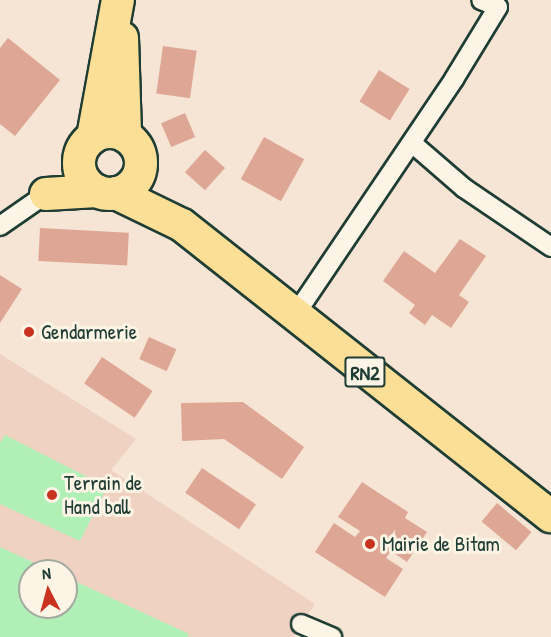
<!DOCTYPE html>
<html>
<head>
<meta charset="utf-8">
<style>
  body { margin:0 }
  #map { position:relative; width:551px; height:637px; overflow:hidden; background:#f6e5d5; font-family:"Patrick Hand",sans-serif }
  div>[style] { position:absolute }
  .built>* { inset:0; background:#efd2c2 }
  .green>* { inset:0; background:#b0efb6 }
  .building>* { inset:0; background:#dea795; transform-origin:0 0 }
  .roads { filter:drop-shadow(2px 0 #1f3d34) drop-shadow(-2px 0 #1f3d34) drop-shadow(0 2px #1f3d34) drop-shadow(0 -2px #1f3d34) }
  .minor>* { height:18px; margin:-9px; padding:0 9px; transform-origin:9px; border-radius:9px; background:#fcf5e5 }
  .trunk>* { height:32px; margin:-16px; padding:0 16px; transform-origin:16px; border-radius:16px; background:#fbdf96 }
  .trunk>.ring { margin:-16px; padding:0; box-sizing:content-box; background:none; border:32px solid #fbdf96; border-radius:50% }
  .dots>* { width:16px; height:16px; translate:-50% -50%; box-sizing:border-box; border:3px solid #fcf5e5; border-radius:50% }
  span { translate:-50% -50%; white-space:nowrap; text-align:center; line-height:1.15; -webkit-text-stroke:6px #fcf5e5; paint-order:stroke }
  .shield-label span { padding:2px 4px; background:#fcf5e5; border:2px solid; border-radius:4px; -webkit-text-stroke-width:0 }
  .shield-label { font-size:20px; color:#1f3d34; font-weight:700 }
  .poi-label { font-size:21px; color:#1f3d34 }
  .left { translate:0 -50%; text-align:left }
  .north { position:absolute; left:18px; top:559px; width:60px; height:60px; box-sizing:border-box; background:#fcf5e5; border:2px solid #a4ab9e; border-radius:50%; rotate:354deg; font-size:16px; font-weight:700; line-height:24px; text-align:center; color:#1f3d34 }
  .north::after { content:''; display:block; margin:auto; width:21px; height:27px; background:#c8321e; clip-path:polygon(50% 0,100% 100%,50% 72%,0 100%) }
</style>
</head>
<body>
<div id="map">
  <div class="built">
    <div style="clip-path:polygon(evenodd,0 354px,136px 439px,111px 470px,315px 604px,293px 637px,0 637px,0 354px,30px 571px,66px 571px,66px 607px,30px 607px,30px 571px)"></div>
  </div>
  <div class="green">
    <div style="clip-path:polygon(5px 435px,107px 487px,80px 541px,0 504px,0 443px)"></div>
    <div style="clip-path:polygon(0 547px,52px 571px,30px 571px,30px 607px,66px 607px,66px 577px,189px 634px,188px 637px,0 637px)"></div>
  </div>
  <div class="building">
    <div style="clip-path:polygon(8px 38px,60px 80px,15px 136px,0 124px,0 48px)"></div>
    <div style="left:163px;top:46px;width:34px;height:48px;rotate:8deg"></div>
    <div style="left:379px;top:70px;width:36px;height:37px;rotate:32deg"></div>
    <div style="left:185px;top:113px;width:26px;height:26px;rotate:67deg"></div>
    <div style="left:264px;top:137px;width:46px;height:48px;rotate:29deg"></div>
    <div style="left:205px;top:150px;width:27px;height:30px;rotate:42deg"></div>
    <div style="left:40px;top:228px;width:89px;height:33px;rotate:3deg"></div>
    <div style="clip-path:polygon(460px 239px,486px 256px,459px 295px,469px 302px,451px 328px,432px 315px,425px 325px,409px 313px,415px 305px,383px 281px,404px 251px,435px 273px)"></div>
    <div style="clip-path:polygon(0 275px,22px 289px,0 323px)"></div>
    <div style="left:149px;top:337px;width:30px;height:24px;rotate:24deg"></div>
    <div style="left:102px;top:357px;width:61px;height:32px;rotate:34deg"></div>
    <div style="clip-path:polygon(243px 402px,304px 447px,282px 479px,224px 439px,182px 441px,181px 403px)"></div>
    <div style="left:202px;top:468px;width:65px;height:30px;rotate:34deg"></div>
    <div style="clip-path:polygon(362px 482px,408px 512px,405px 518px,427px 532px,407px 562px,391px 551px,386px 558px,403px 569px,385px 597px,315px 552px,334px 523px,355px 537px,360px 531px,338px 517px)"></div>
    <div style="left:497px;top:503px;width:45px;height:24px;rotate:40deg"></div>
  </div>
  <div class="roads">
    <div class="minor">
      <div style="left:412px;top:143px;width:69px;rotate:40.9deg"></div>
      <div style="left:464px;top:188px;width:105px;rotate:34.1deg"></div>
      <div style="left:0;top:226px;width:56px;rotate:-34.8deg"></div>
      <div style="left:295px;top:315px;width:285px;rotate:-56deg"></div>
      <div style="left:454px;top:79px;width:84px;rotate:-58.6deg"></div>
      <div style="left:498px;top:7px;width:18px;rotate:-158deg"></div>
      <div style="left:301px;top:624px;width:34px;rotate:23deg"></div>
    </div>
    <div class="trunk">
      <div style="left:122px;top:38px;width:98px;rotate:88.2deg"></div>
      <div class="ring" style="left:79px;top:132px;width:30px;height:30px"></div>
      <div style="left:93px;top:137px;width:139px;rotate:-79.7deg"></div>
      <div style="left:116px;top:193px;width:73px;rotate:25.9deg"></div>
      <div style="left:182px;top:225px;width:470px;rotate:38.3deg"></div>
      <div style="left:46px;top:194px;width:51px;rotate:-3.4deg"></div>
    </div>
  </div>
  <div class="dots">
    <div style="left:29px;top:332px;background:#c8321e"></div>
    <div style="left:52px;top:495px;background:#c8321e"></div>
    <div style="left:370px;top:544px;background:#c8321e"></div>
  </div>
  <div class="shield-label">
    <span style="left:365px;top:372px">RN2</span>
  </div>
  <div class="poi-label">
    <span class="left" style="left:41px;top:332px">Gendarmerie</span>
    <span class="left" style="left:64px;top:495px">Terrain de<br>Hand ball</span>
    <span class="left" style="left:382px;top:544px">Mairie de Bitam</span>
  </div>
  <div class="north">N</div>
</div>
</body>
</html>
